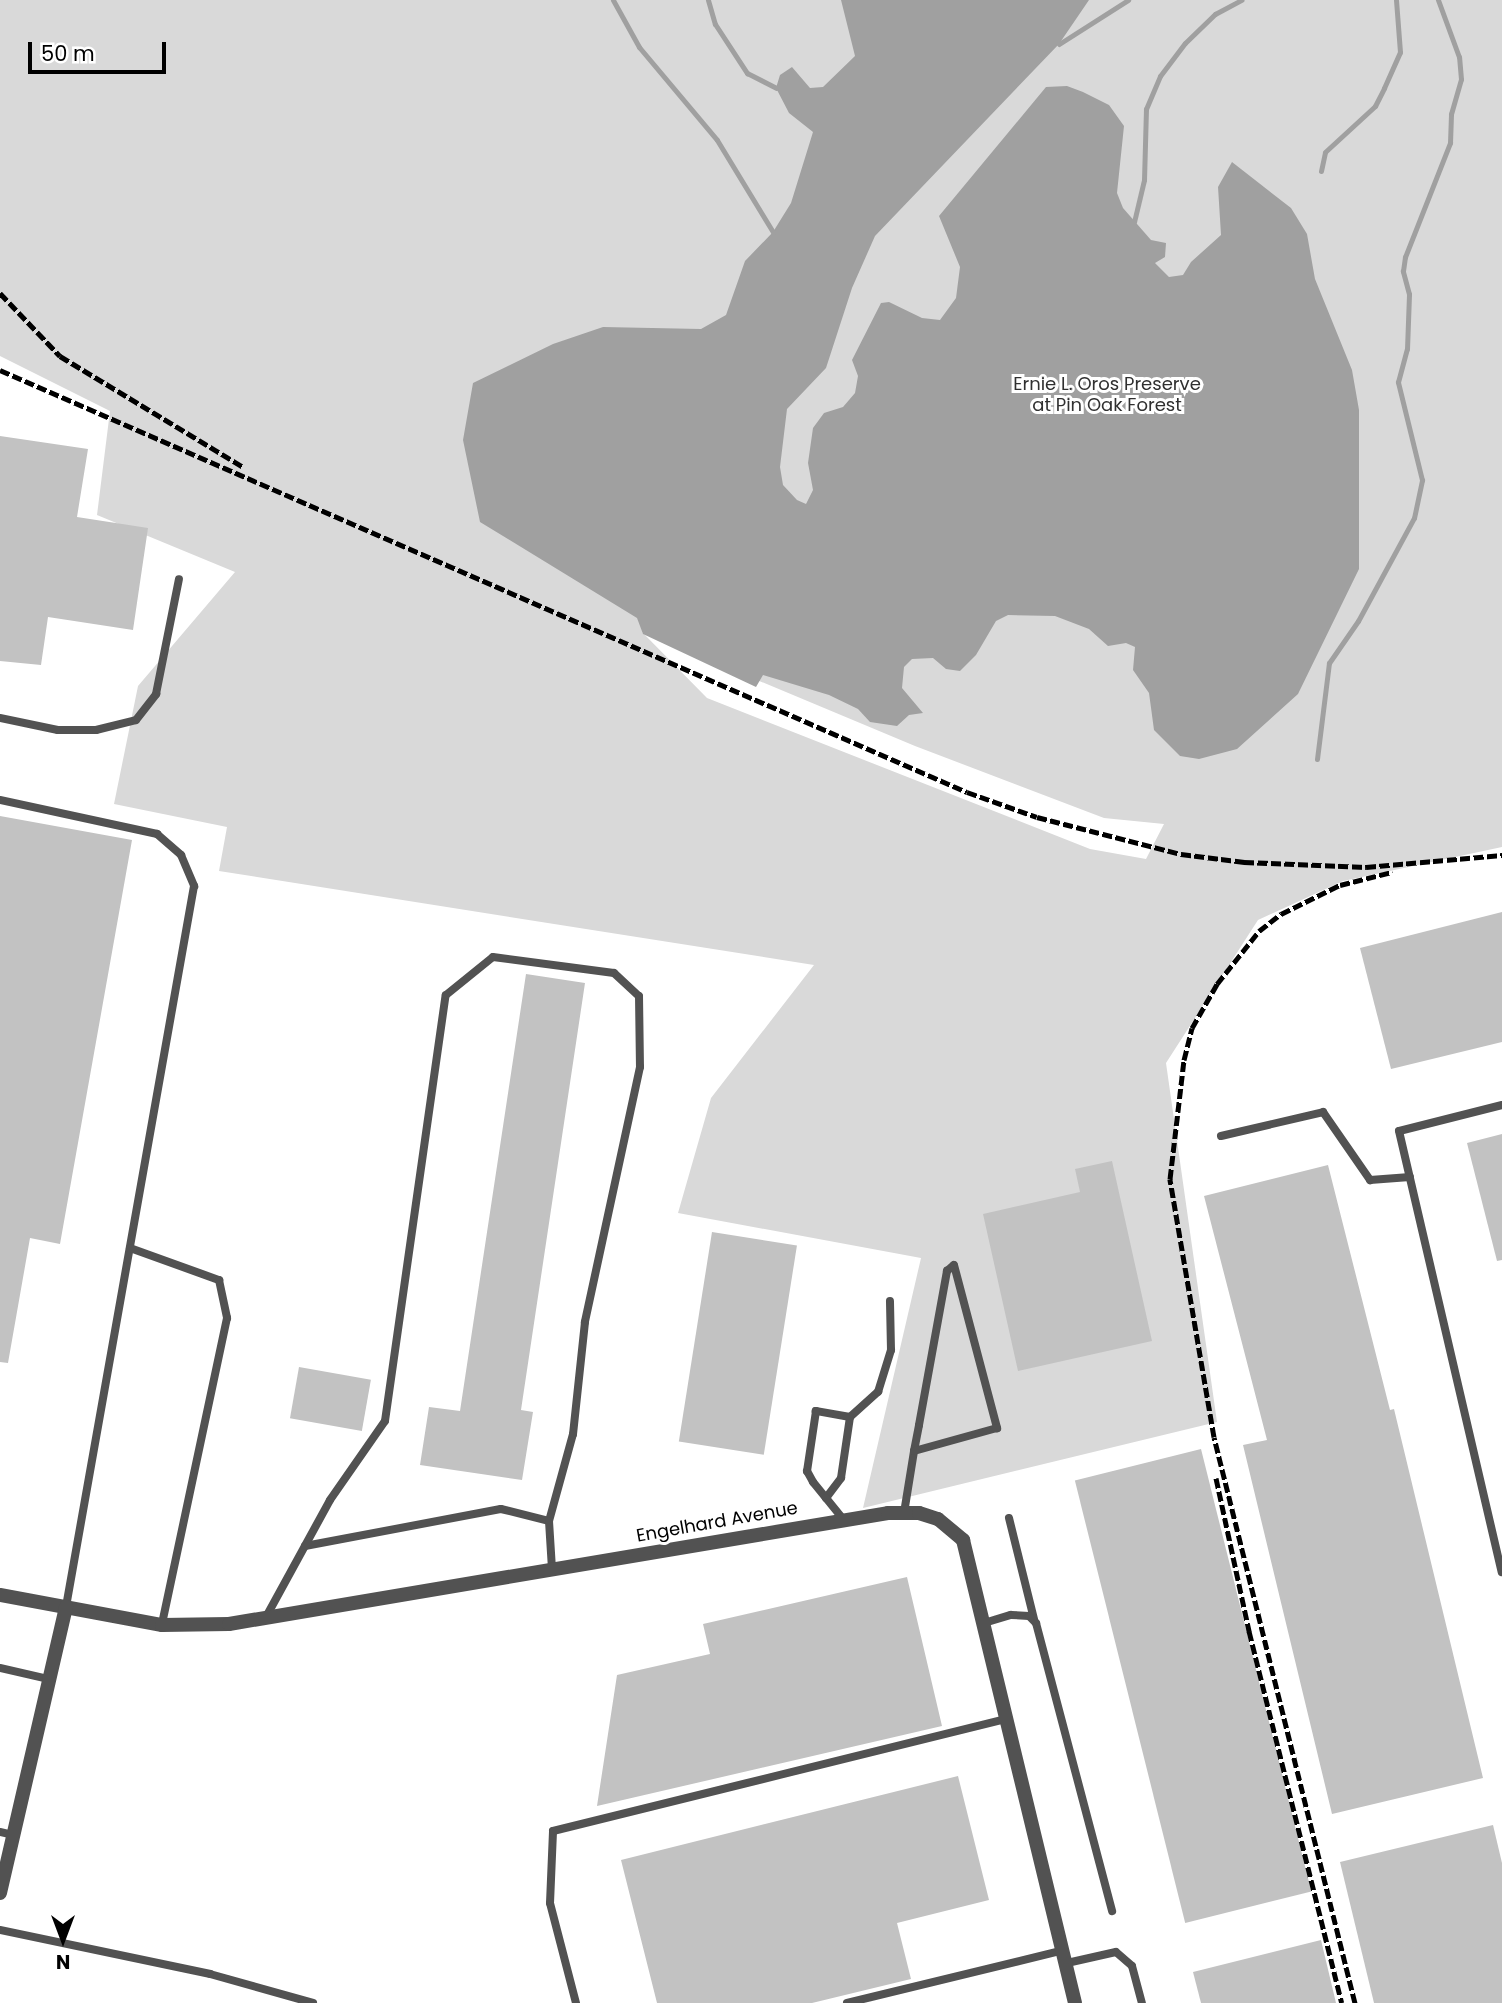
<!DOCTYPE html>
<html>
<head>
<meta charset="utf-8">
<style>
  body { margin:0 }
  #map { position:relative; width:1502px; height:2003px; overflow:hidden; background:#fff; font-family:Poppins,sans-serif }
  div>[style] { position:absolute }
  .green>* { inset:0; background:#d9d9d9 }
  .water>* { inset:0; background:#a0a0a0 }
  .stream>* { height:5px; margin:-2.5px; padding:0 2.5px; transform-origin:2.5px; border-radius:2.5px; background:#a0a0a0 }
  .building>* { inset:0; background:#c2c2c2; transform-origin:0 0 }
  .service>* { height:8px; margin:-4px; padding:0 4px; transform-origin:4px; border-radius:4px; background:#525252 }
  .minor>* { height:14px; margin:-7px; padding:0 7px; transform-origin:7px; border-radius:7px; background:#525252 }
  .rail>* { height:5px; margin-top:-2.5px; transform-origin:0; background:repeating-linear-gradient(90deg,#000 0 10px,transparent 0 13.5px) }
  span { translate:-50% -50%; white-space:nowrap; text-align:center; line-height:1.15; -webkit-text-stroke:6px #fff; paint-order:stroke }
  .park-label { font-size:18px; color:#303030 }
  .street-label { font-size:18px; color:#000 }
  .north { position:absolute; left:28px; top:1905px; width:70px; height:70px; -webkit-text-stroke:5px #fff; paint-order:stroke; rotate:180deg; font-size:19px; font-weight:700; line-height:28px; text-align:center; color:#000 }
  .north::after { content:''; display:block; margin:auto; width:24px; height:32px; background:#000; clip-path:polygon(50% 0,100% 100%,50% 72%,0 100%) }
  .scale { position:absolute; left:28px; top:42px; width:138px; height:32px; box-sizing:border-box; border:4px solid #000; border-top:0; padding-left:9px; font-size:21px; line-height:24px; white-space:nowrap; color:#000; -webkit-text-stroke:5px #fff; paint-order:stroke }
</style>
</head>
<body>
<div id="map">
  <div class="green">
    <div style="clip-path:polygon(evenodd,0 0,1502px 0,1502px 847px,1343px 881px,1258px 920px,1166px 1063px,1217px 1422px,863px 1508px,921px 1258px,678px 1213px,711px 1098px,814px 965px,219px 871px,227px 827px,114px 804px,138px 686px,235px 572px,97px 515px,110px 411px,0 356px,0 0,642px 632px,915px 746px,1104px 818px,1164px 824px,1146px 859px,1090px 849px,707px 698px,642px 632px)"></div>
  </div>
  <div class="water">
    <div style="clip-path:polygon(841px 0,1089px 0,1059px 44px,875px 236px,852px 288px,826px 368px,787px 409px,780px 467px,783px 485px,797px 500px,806px 504px,813px 490px,808px 463px,813px 428px,824px 413px,843px 407px,855px 393px,858px 376px,852px 360px,881px 303px,889px 302px,922px 318px,940px 320px,956px 298px,960px 267px,939px 216px,1046px 87px,1067px 86px,1083px 92px,1109px 105px,1124px 126px,1117px 193px,1123px 208px,1151px 240px,1166px 243px,1165px 257px,1155px 263px,1169px 277px,1183px 275px,1191px 262px,1221px 235px,1218px 187px,1232px 162px,1291px 208px,1307px 234px,1315px 279px,1352px 370px,1359px 410px,1359px 569px,1298px 694px,1237px 749px,1199px 759px,1180px 756px,1154px 730px,1149px 693px,1133px 670px,1135px 647px,1126px 643px,1108px 646px,1089px 629px,1055px 616px,1008px 615px,996px 621px,976px 655px,960px 671px,946px 669px,933px 658px,912px 659px,904px 667px,902px 688px,923px 713px,909px 715px,897px 726px,870px 722px,858px 709px,829px 695px,763px 675px,756px 687px,643px 634px,637px 618px,480px 522px,463px 440px,473px 383px,553px 344px,603px 327px,701px 329px,726px 315px,745px 261px,773px 232px,791px 203px,813px 132px,789px 113px,776px 88px,780px 75px,792px 67px,810px 88px,823px 87px,855px 56px)"></div>
  </div>
  <div class="stream">
    <div style="left:613px;top:0;width:54px;rotate:61deg"></div>
    <div style="left:639px;top:47px;width:121px;rotate:50deg"></div>
    <div style="left:717px;top:140px;width:108px;rotate:58.7deg"></div>
    <div style="left:708px;top:0;width:25px;rotate:74deg"></div>
    <div style="left:715px;top:24px;width:59px;rotate:56.9deg"></div>
    <div style="left:747px;top:73px;width:33px;rotate:27deg"></div>
    <div style="left:1059px;top:44px;width:82px;rotate:-32.5deg"></div>
    <div style="left:1321px;top:171px;width:19px;rotate:-78deg"></div>
    <div style="left:1325px;top:152px;width:68px;rotate:-42.6deg"></div>
    <div style="left:1375px;top:106px;width:20px;rotate:-63deg"></div>
    <div style="left:1384px;top:88px;width:39px;rotate:-66deg"></div>
    <div style="left:1400px;top:52px;width:52px;rotate:-94.4deg"></div>
    <div style="left:1134px;top:222px;width:43px;rotate:-76.6deg"></div>
    <div style="left:1144px;top:180px;width:71px;rotate:-88.4deg"></div>
    <div style="left:1146px;top:109px;width:36px;rotate:-67deg"></div>
    <div style="left:1160px;top:76px;width:41px;rotate:-52.9deg"></div>
    <div style="left:1185px;top:43px;width:42px;rotate:-44deg"></div>
    <div style="left:1215px;top:14px;width:30px;rotate:-28deg"></div>
    <div style="left:1317px;top:759px;width:97px;rotate:-82.9deg"></div>
    <div style="left:1329px;top:663px;width:51px;rotate:-55.4deg"></div>
    <div style="left:1358px;top:621px;width:117px;rotate:-61.5deg"></div>
    <div style="left:1414px;top:518px;width:39px;rotate:-78deg"></div>
    <div style="left:1422px;top:480px;width:101px;rotate:-103.8deg"></div>
    <div style="left:1398px;top:382px;width:34px;rotate:-75deg"></div>
    <div style="left:1407px;top:349px;width:55px;rotate:-87.9deg"></div>
    <div style="left:1409px;top:294px;width:24px;rotate:-105deg"></div>
    <div style="left:1403px;top:271px;width:14px;rotate:-82deg"></div>
    <div style="left:1405px;top:257px;width:123px;rotate:-68.5deg"></div>
    <div style="left:1450px;top:143px;width:29px;rotate:-88deg"></div>
    <div style="left:1451px;top:114px;width:36px;rotate:-74deg"></div>
    <div style="left:1461px;top:79px;width:22px;rotate:-95deg"></div>
    <div style="left:1459px;top:57px;width:61px;rotate:-110.2deg"></div>
  </div>
  <div class="building">
    <div style="clip-path:polygon(0 436px,88px 449px,77px 517px,148px 528px,133px 630px,48px 617px,41px 665px,0 661px)"></div>
    <div style="clip-path:polygon(0 816px,132px 840px,60px 1244px,30px 1238px,8px 1363px,0 1362px)"></div>
    <div style="clip-path:polygon(1502px 912px,1502px 1042px,1391px 1069px,1360px 948px)"></div>
    <div style="clip-path:polygon(526px 974px,585px 983px,521px 1410px,533px 1412px,522px 1480px,420px 1465px,429px 1407px,460px 1411px)"></div>
    <div style="clip-path:polygon(1502px 1134px,1502px 1260px,1497px 1261px,1467px 1143px)"></div>
    <div style="clip-path:polygon(1112px 1161px,1152px 1341px,1018px 1371px,983px 1214px,1080px 1192px,1075px 1169px)"></div>
    <div style="clip-path:polygon(1328px 1165px,1390px 1410px,1394px 1409px,1483px 1778px,1332px 1814px,1243px 1445px,1267px 1440px,1204px 1196px)"></div>
    <div style="left:712px;top:1232px;width:86px;height:212px;rotate:9deg"></div>
    <div style="left:299px;top:1367px;width:73px;height:52px;rotate:10deg"></div>
    <div style="left:1201px;top:1449px;width:456px;height:130px;rotate:76deg"></div>
    <div style="clip-path:polygon(907px 1577px,942px 1726px,597px 1806px,617px 1675px,710px 1654px,703px 1624px)"></div>
    <div style="clip-path:polygon(958px 1776px,989px 1900px,897px 1923px,911px 1979px,812px 2003px,657px 2003px,621px 1860px)"></div>
    <div style="clip-path:polygon(1493px 1825px,1502px 1863px,1502px 2003px,1374px 2003px,1340px 1862px)"></div>
    <div style="clip-path:polygon(1321px 1940px,1336px 2003px,1201px 2003px,1193px 1972px)"></div>
  </div>
  <div class="service">
    <div style="left:0;top:718px;width:59px;rotate:11.7deg"></div>
    <div style="left:58px;top:730px;width:38px"></div>
    <div style="left:96px;top:730px;width:41px;rotate:-14deg"></div>
    <div style="left:136px;top:720px;width:33px;rotate:-52deg"></div>
    <div style="left:156px;top:694px;width:117px;rotate:-78.7deg"></div>
    <div style="left:0;top:800px;width:161px;rotate:12.2deg"></div>
    <div style="left:157px;top:834px;width:32px;rotate:41deg"></div>
    <div style="left:181px;top:855px;width:34px;rotate:67deg"></div>
    <div style="left:194px;top:886px;width:732px;rotate:100.07deg"></div>
    <div style="left:1502px;top:1105px;width:106px;rotate:165.8deg"></div>
    <div style="left:1399px;top:1131px;width:453px;rotate:76.9deg"></div>
    <div style="left:1221px;top:1136px;width:105px;rotate:-13.2deg"></div>
    <div style="left:1323px;top:1112px;width:83px;rotate:55.3deg"></div>
    <div style="left:1370px;top:1180px;width:40px;rotate:-4.3deg"></div>
    <div style="left:130px;top:1248px;width:95px;rotate:19.8deg"></div>
    <div style="left:219px;top:1280px;width:39px;rotate:78deg"></div>
    <div style="left:227px;top:1318px;width:314px;rotate:102deg"></div>
    <div style="left:850px;top:1417px;width:38px;rotate:-42deg"></div>
    <div style="left:878px;top:1392px;width:44px;rotate:-72.8deg"></div>
    <div style="left:891px;top:1350px;width:49px;rotate:-91.2deg"></div>
    <div style="left:826px;top:1498px;width:25px;rotate:-53deg"></div>
    <div style="left:841px;top:1478px;width:62px;rotate:-81.6deg"></div>
    <div style="left:850px;top:1417px;width:35px;rotate:-170deg"></div>
    <div style="left:816px;top:1411px;width:61px;rotate:98.5deg"></div>
    <div style="left:807px;top:1471px;width:13px;rotate:61deg"></div>
    <div style="left:813px;top:1482px;width:21px;rotate:51deg"></div>
    <div style="left:826px;top:1498px;width:28px;rotate:51deg"></div>
    <div style="left:904px;top:1513px;width:63px;rotate:-80.8deg"></div>
    <div style="left:914px;top:1451px;width:26px;rotate:-79deg"></div>
    <div style="left:919px;top:1425px;width:157px;rotate:-79.7deg"></div>
    <div style="left:947px;top:1271px;width:9px;rotate:-41deg"></div>
    <div style="left:954px;top:1265px;width:169px;rotate:75.2deg"></div>
    <div style="left:997px;top:1428px;width:86px;rotate:164.5deg"></div>
    <div style="left:1009px;top:1518px;width:104px;rotate:76.1deg"></div>
    <div style="left:305px;top:1546px;width:199px;rotate:-10.7deg"></div>
    <div style="left:501px;top:1509px;width:49px;rotate:14deg"></div>
    <div style="left:266px;top:1617px;width:133px;rotate:-61.3deg"></div>
    <div style="left:330px;top:1500px;width:96px;rotate:-55.2deg"></div>
    <div style="left:385px;top:1421px;width:430px;rotate:-81.9deg"></div>
    <div style="left:446px;top:995px;width:60px;rotate:-39deg"></div>
    <div style="left:493px;top:957px;width:122px;rotate:7.5deg"></div>
    <div style="left:614px;top:973px;width:34px;rotate:43deg"></div>
    <div style="left:639px;top:996px;width:71px;rotate:89.2deg"></div>
    <div style="left:640px;top:1067px;width:261px;rotate:102.2deg"></div>
    <div style="left:585px;top:1322px;width:113px;rotate:96.1deg"></div>
    <div style="left:573px;top:1434px;width:90px;rotate:105.4deg"></div>
    <div style="left:549px;top:1521px;width:48px;rotate:86.4deg"></div>
    <div style="left:984px;top:1623px;width:28px;rotate:-17deg"></div>
    <div style="left:1011px;top:1615px;width:18px;rotate:3deg"></div>
    <div style="left:1029px;top:1616px;width:10px;rotate:45deg"></div>
    <div style="left:1036px;top:1623px;width:298px;rotate:75.2deg"></div>
    <div style="left:0;top:1668px;width:49px;rotate:12.9deg"></div>
    <div style="left:0;top:1832px;width:13px;rotate:13deg"></div>
    <div style="left:0;top:1930px;width:215px;rotate:11.8deg"></div>
    <div style="left:210px;top:1974px;width:107px;rotate:15.7deg"></div>
    <div style="left:1067px;top:1963px;width:50px;rotate:-12.7deg"></div>
    <div style="left:1116px;top:1952px;width:21px;rotate:41deg"></div>
    <div style="left:1132px;top:1966px;width:38px;rotate:75deg"></div>
    <div style="left:576px;top:2003px;width:103px;rotate:-104.6deg"></div>
    <div style="left:550px;top:1903px;width:72px;rotate:-87.6deg"></div>
    <div style="left:553px;top:1831px;width:468px;rotate:-13.9deg"></div>
    <div style="left:847px;top:2003px;width:223px;rotate:-13.7deg"></div>
  </div>
  <div class="minor">
    <div style="left:0;top:1595px;width:165px;rotate:10.5deg"></div>
    <div style="left:162px;top:1625px;width:67px;rotate:-0.9deg"></div>
    <div style="left:229px;top:1624px;width:668px;rotate:-9.56deg"></div>
    <div style="left:888px;top:1513px;width:31px"></div>
    <div style="left:919px;top:1513px;width:20px;rotate:18deg"></div>
    <div style="left:938px;top:1519px;width:33px;rotate:40deg"></div>
    <div style="left:963px;top:1540px;width:476px;rotate:76.4deg"></div>
    <div style="left:0;top:1893px;width:294px;rotate:-77deg"></div>
  </div>
  <div class="rail">
    <div style="left:0;top:293px;width:87px;rotate:46.4deg"></div>
    <div style="left:60px;top:356px;width:214px;rotate:31.2deg"></div>
    <div style="left:0;top:370px;width:1055px;rotate:23.58deg"></div>
    <div style="left:967px;top:792px;width:74px;rotate:19.7deg"></div>
    <div style="left:1037px;top:817px;width:149px;rotate:14.4deg"></div>
    <div style="left:1181px;top:854px;width:64px;rotate:7.2deg"></div>
    <div style="left:1244px;top:862px;width:122px;rotate:2.3deg"></div>
    <div style="left:1366px;top:867px;width:137px;rotate:-5deg"></div>
    <div style="left:1216px;top:1478px;width:157px;rotate:77.8deg"></div>
    <div style="left:1249px;top:1631px;width:383px;rotate:76deg"></div>
    <div style="left:1355px;top:2003px;width:583px;rotate:-103.99deg"></div>
    <div style="left:1214px;top:1437px;width:262px;rotate:-99.7deg"></div>
    <div style="left:1170px;top:1179px;width:120px;rotate:-83.3deg"></div>
    <div style="left:1184px;top:1060px;width:33px;rotate:-76deg"></div>
    <div style="left:1192px;top:1028px;width:51px;rotate:-60.4deg"></div>
    <div style="left:1217px;top:984px;width:68px;rotate:-51.6deg"></div>
    <div style="left:1259px;top:931px;width:28px;rotate:-38deg"></div>
    <div style="left:1281px;top:914px;width:66px;rotate:-26.2deg"></div>
    <div style="left:1340px;top:885px;width:54px;rotate:-14deg"></div>
  </div>
  <div class="park-label">
    <span style="left:1107px;top:395px">Ernie L. Oros Preserve<br>at Pin Oak Forest</span>
  </div>
  <div class="street-label">
    <span style="left:717px;top:1522px;rotate:-10deg">Engelhard Avenue</span>
  </div>
  <div class="north">N</div>
  <div class="scale">50 m</div>
</div>
</body>
</html>
